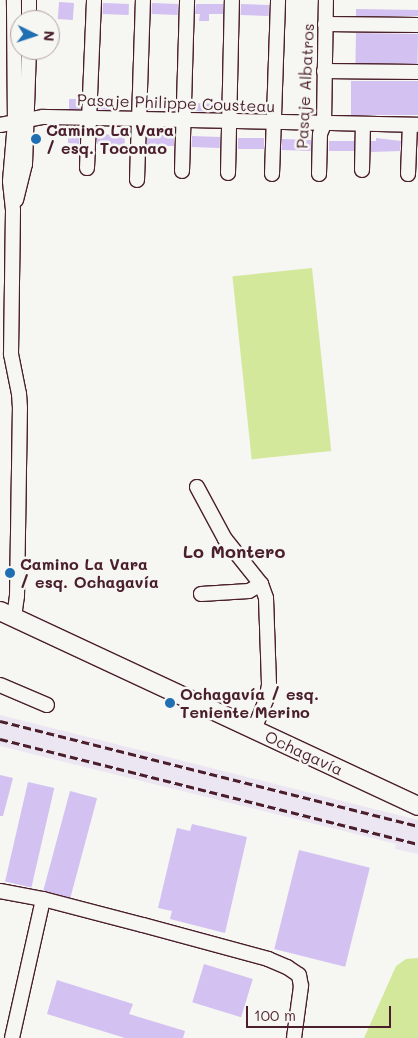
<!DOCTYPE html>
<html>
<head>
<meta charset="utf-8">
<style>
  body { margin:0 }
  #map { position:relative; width:418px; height:1038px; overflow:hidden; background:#f6f6f2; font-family:Mali,sans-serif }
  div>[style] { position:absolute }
  .built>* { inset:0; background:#ece6f2 }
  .green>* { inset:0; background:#d4e89c; transform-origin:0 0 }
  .building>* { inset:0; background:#d3c1f2; transform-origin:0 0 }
  .roads { filter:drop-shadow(1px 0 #4a1f2b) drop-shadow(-1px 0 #4a1f2b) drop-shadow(0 1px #4a1f2b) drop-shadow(0 -1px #4a1f2b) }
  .minor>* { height:14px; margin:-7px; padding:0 7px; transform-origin:7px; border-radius:7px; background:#f6f6f2 }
  .major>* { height:18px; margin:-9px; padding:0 9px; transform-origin:9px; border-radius:9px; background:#f6f6f2 }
  .rail>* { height:3px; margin-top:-1.5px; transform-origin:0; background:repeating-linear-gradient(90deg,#4a1f2b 0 8px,transparent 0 12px) }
  .dots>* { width:14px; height:14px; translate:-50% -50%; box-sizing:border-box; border:2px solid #f6f6f2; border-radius:50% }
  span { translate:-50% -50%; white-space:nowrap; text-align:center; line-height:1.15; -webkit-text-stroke:5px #f6f6f2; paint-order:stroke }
  .street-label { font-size:16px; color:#4a1f2b }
  .poi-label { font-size:16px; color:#4a1f2b; font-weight:700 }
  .left { translate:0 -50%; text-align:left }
  .neighbourhood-label { font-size:18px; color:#4a1f2b; font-weight:700 }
  .north { position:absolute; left:10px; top:10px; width:50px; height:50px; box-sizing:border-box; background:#f6f6f2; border:1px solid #b1a0a2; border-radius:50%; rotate:94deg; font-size:14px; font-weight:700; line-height:20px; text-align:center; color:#4a1f2b }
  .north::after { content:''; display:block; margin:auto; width:18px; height:22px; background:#1f6fb2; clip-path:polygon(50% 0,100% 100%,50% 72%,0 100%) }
  .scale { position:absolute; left:246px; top:1006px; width:145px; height:22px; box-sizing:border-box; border:2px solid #4a1f2b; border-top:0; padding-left:6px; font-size:15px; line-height:18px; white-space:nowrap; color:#4a1f2b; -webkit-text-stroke:4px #f6f6f2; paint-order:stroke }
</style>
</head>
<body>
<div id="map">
  <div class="built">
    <div style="clip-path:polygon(0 715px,418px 820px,418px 854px,395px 849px,396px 844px,0 746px)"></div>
  </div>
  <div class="green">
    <div style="left:312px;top:268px;width:184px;height:80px;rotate:84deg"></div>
    <div style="clip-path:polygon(418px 958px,418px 1038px,364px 1038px,396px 966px,406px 959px)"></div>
  </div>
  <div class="building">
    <div style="left:59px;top:2px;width:15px;height:17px;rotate:4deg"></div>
    <div style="left:103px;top:3px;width:26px;height:11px;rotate:2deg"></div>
    <div style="left:152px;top:3px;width:26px;height:11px;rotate:2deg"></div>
    <div style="clip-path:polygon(196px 4px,223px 4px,223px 14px,209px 14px,209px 21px,199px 21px,200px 14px,195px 14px)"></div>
    <div style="left:241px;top:4px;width:28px;height:11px;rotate:2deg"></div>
    <div style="clip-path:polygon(356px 9px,418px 10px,418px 16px,356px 16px)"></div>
    <div style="left:356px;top:33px;width:62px;height:30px;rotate:1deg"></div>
    <div style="left:351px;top:81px;width:67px;height:34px"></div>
    <div style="left:69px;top:99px;width:12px;height:10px"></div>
    <div style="left:99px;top:100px;width:12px;height:9px;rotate:5deg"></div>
    <div style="left:148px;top:102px;width:27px;height:8px"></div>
    <div style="left:193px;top:103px;width:28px;height:8px;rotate:2deg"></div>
    <div style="clip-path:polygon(238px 104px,266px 104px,265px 113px,238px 112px)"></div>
    <div style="clip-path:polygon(68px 133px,80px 133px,79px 144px,68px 143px)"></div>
    <div style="left:97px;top:134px;width:28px;height:10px;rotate:2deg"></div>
    <div style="left:147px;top:135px;width:27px;height:11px"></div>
    <div style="left:192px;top:136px;width:28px;height:11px;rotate:2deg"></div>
    <div style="left:238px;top:138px;width:26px;height:11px"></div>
    <div style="clip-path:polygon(376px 138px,401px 141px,400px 151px,371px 152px,371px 141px,376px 141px)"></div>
    <div style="left:282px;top:139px;width:29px;height:11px;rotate:2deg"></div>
    <div style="left:329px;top:141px;width:25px;height:10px"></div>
    <div style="clip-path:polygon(0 775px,13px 778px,3px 816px,0 816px)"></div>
    <div style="left:28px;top:782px;width:27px;height:102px;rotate:13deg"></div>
    <div style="left:70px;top:791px;width:28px;height:103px;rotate:15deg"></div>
    <div style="clip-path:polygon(192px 824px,247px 837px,225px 933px,170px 919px,172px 911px,158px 908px,177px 828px,190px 831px)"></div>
    <div style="left:299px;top:850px;width:73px;height:102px;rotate:14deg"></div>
    <div style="left:204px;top:964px;width:51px;height:40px;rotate:17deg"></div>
    <div style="clip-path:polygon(57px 980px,133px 1004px,129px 1014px,185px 1031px,183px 1038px,125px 1038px,47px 1014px)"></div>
  </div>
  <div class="roads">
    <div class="minor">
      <div style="left:29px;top:20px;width:20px;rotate:-90deg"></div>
      <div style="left:325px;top:24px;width:93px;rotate:0.6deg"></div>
      <div style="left:324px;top:71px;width:94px;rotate:0.6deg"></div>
      <div style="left:0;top:125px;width:44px;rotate:-10.5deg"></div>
      <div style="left:43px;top:117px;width:375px;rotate:1.2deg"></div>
      <div style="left:87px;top:168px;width:168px;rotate:-87.6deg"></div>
      <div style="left:362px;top:170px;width:46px;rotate:-88.8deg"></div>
      <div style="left:182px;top:171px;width:171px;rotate:-88.3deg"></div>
      <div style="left:228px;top:173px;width:173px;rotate:-88.7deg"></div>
      <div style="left:272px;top:174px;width:174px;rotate:-88deg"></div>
      <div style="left:319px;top:174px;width:40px;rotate:-88.6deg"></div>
      <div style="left:320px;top:134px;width:11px;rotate:-68deg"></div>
      <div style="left:324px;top:124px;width:124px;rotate:-89.1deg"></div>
      <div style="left:408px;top:174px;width:49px;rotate:-87.7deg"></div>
      <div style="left:137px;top:180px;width:180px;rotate:-88.1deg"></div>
      <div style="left:16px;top:200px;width:37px;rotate:-76deg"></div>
      <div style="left:25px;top:164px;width:114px;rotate:-88deg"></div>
      <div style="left:197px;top:487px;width:59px;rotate:61.7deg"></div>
      <div style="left:225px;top:539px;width:58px;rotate:51.3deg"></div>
      <div style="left:261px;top:584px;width:15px;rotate:70deg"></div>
      <div style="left:266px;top:598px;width:87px;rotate:88deg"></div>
      <div style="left:269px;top:685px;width:15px;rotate:101deg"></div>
      <div style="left:266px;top:700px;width:32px;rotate:112deg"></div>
      <div style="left:201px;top:594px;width:48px;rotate:-3.6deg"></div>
      <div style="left:249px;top:591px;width:14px;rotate:-30deg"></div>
      <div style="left:14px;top:617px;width:21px;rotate:-82deg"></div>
      <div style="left:17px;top:596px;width:188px;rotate:-89.1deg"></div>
      <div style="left:20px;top:408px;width:14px;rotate:-94deg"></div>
      <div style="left:19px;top:394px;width:41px;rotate:-101.3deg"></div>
      <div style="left:11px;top:354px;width:144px;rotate:-89.2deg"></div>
      <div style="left:13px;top:210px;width:29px;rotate:-96deg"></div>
      <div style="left:10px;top:181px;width:58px;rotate:-85.1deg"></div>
      <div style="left:15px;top:123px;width:123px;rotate:-90.5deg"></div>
      <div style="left:0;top:685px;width:51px;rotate:23.1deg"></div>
      <div style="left:0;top:891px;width:44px;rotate:10.5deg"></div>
      <div style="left:43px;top:899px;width:103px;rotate:14.6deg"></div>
      <div style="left:143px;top:925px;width:130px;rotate:15.2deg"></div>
      <div style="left:268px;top:959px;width:21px;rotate:23deg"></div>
      <div style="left:287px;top:967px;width:14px;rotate:34deg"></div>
      <div style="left:299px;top:975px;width:11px;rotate:80deg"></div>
      <div style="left:301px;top:986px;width:52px;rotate:97.7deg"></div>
      <div style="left:12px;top:1038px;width:142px;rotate:-77.4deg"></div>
    </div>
    <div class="major">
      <div style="left:0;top:611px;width:461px;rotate:25deg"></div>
    </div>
  </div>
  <div class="rail">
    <div style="left:0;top:721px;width:431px;rotate:14.1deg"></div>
    <div style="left:0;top:739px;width:431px;rotate:14.1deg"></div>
  </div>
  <div class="dots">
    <div style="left:36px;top:139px;background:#1f6fb2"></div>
    <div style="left:10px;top:573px;background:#1f6fb2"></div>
    <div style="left:170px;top:703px;background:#1f6fb2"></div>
  </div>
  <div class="street-label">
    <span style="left:305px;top:86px;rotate:-87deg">Pasaje Albatros</span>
    <span style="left:176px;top:103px;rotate:2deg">Pasaje Philippe Cousteau</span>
    <span style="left:304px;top:753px;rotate:25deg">Ochagavía</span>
  </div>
  <div class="poi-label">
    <span class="left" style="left:46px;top:139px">Camino La Vara<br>/ esq. Toconao</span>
    <span class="left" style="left:20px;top:573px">Camino La Vara<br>/ esq. Ochagavía</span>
    <span class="left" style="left:180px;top:703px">Ochagavía / esq.<br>Teniente Merino</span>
  </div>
  <div class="neighbourhood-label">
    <span style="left:234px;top:551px">Lo Montero</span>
  </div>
  <div class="north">N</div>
  <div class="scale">100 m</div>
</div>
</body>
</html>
